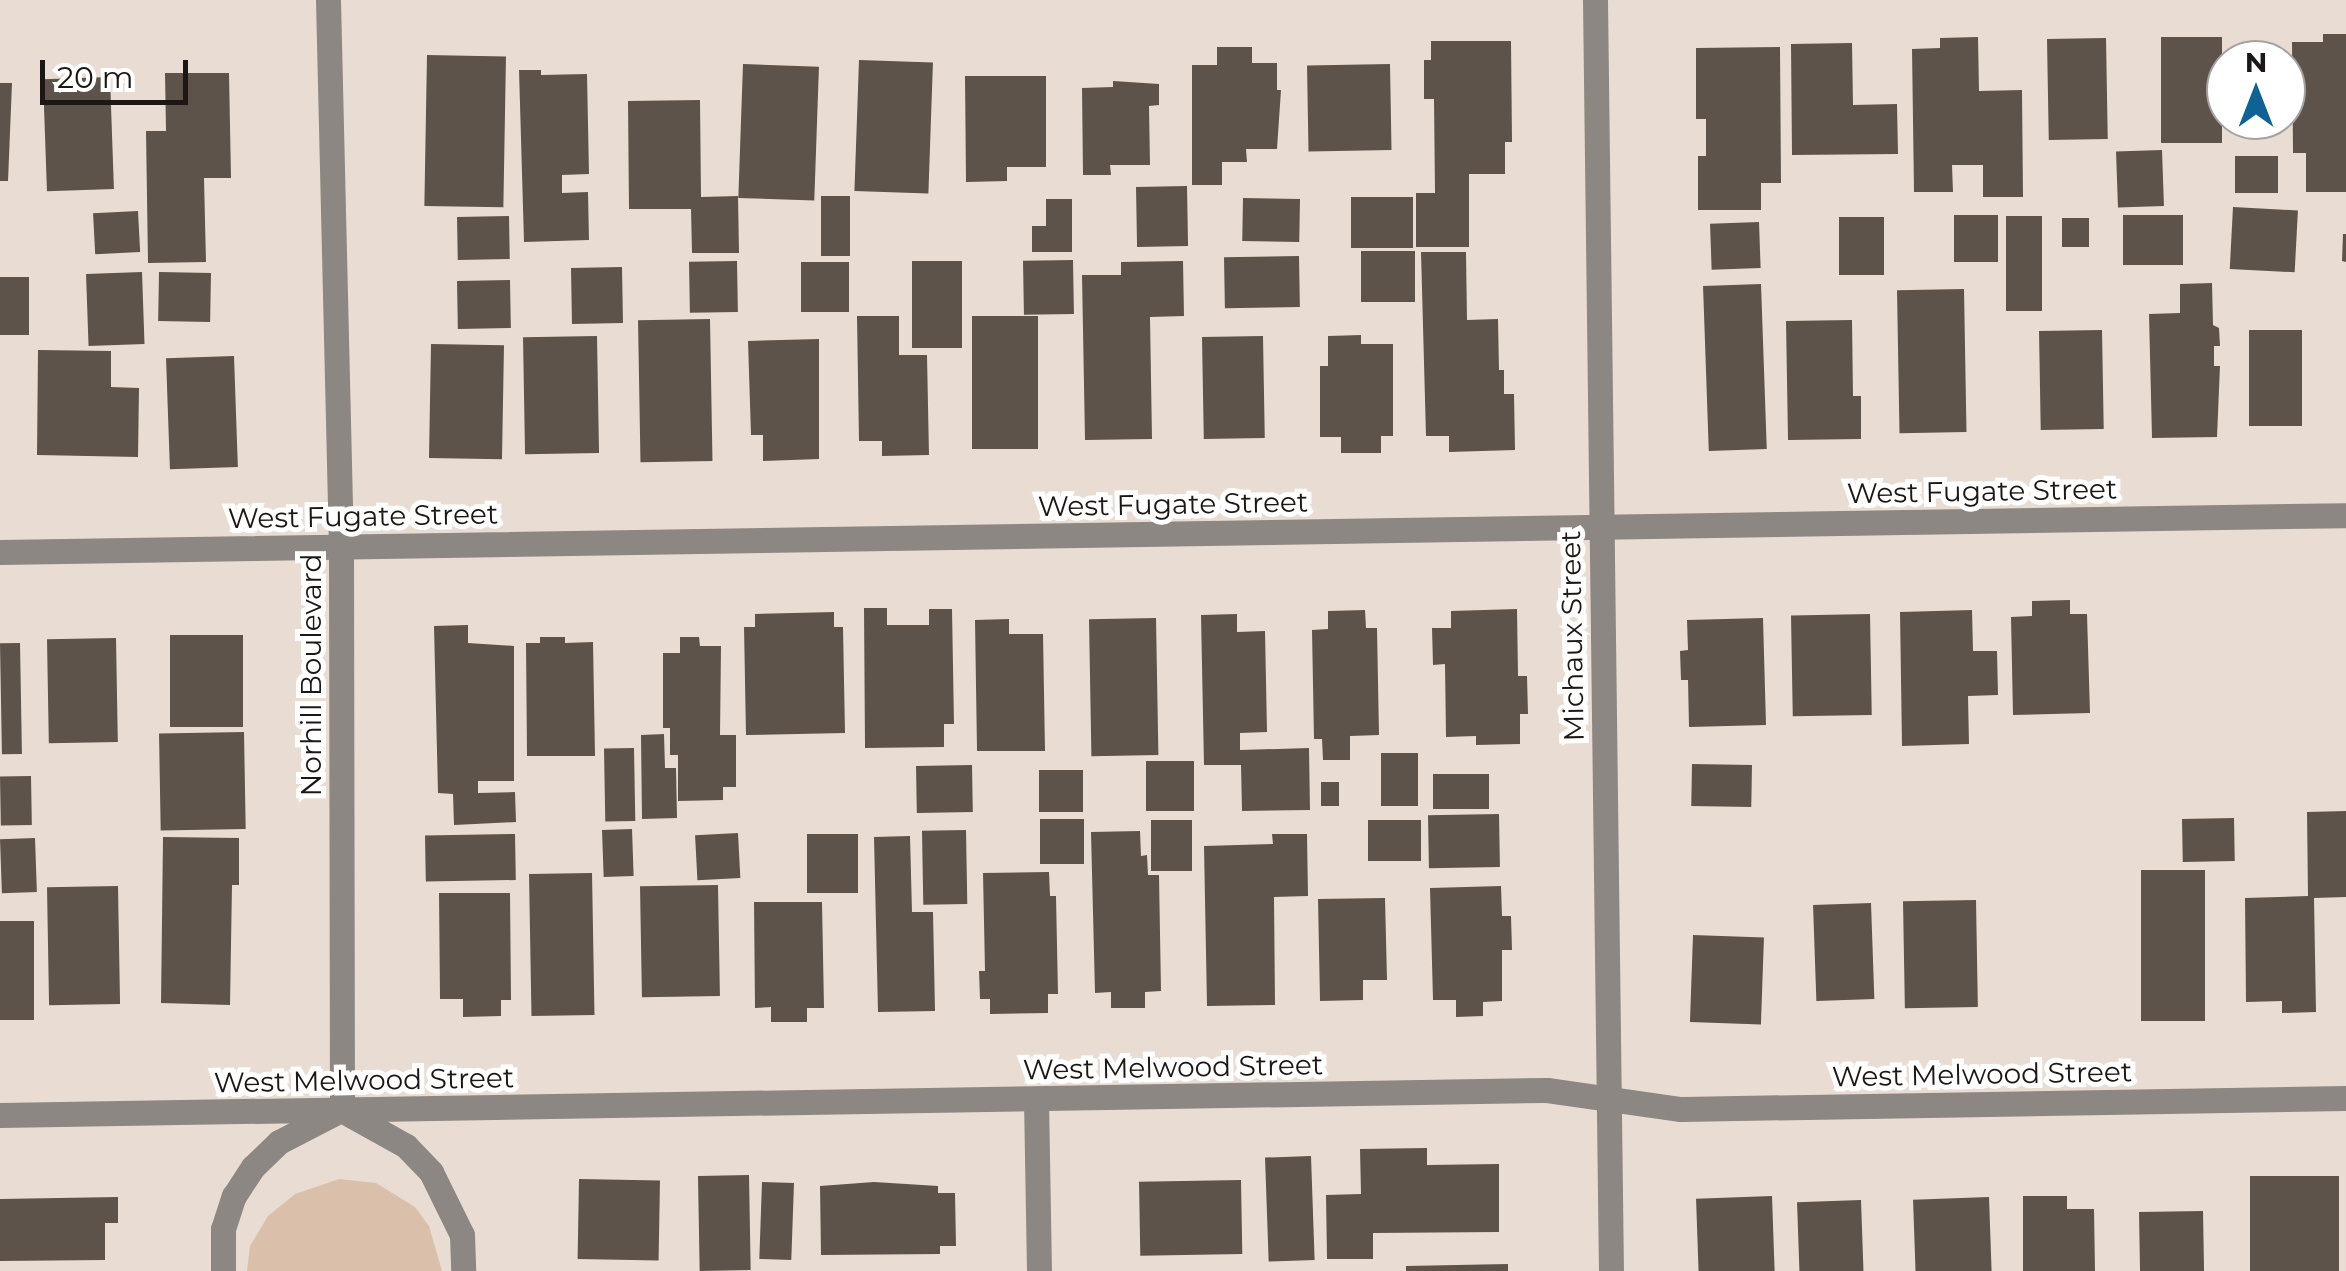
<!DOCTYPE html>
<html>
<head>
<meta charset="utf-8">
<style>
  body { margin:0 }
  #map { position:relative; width:2346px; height:1271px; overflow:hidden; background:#e9ddd3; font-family:Montserrat,sans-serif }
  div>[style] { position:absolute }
  .green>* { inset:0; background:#dac0aa }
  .building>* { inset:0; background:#5d534a; transform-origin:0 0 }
  .minor>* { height:25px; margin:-12.5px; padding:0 12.5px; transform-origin:12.5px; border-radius:12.5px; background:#8c8782 }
  .tertiary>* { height:25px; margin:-12.5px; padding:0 12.5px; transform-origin:12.5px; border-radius:12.5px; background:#8c8782 }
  span { translate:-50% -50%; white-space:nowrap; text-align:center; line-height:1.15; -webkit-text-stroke:10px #fff; paint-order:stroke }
  .street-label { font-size:28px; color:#1c1714 }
  .north { position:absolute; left:2206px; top:40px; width:100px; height:100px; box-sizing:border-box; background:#fff; border:2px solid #a4a2a1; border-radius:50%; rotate:0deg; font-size:28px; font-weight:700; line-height:40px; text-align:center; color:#1c1714 }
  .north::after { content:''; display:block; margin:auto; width:35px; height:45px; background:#0e6394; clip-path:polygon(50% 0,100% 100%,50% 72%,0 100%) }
  .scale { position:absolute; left:40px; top:60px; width:148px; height:45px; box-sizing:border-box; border:5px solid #1c1714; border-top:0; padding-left:12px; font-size:30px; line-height:35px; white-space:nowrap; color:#1c1714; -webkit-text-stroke:8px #fff; paint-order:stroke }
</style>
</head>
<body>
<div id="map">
  <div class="green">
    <div style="clip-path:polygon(339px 1179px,376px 1183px,415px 1207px,429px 1226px,442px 1271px,247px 1271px,250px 1246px,268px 1216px,295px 1194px)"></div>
  </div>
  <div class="building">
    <div style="clip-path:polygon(2323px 34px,2346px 34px,2346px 192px,2306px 192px,2306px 153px,2293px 153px,2292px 42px,2323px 42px)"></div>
    <div style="clip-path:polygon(1978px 37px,1979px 91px,2022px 90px,2023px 197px,1983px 197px,1983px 165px,1952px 165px,1953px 192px,1914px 192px,1912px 49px,1940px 48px,1940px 38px)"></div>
    <div style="left:2161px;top:37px;width:61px;height:106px"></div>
    <div style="left:2106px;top:38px;width:101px;height:59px;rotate:89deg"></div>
    <div style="clip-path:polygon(1431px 41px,1511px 41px,1512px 142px,1505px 142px,1505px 174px,1469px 174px,1469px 247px,1416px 247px,1416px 193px,1435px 193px,1434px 99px,1424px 99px,1424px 60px,1431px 60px)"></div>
    <div style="clip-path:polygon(1852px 43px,1853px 105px,1897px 104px,1898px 154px,1792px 155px,1791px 44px)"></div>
    <div style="clip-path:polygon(1217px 47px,1252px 47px,1252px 63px,1277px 63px,1277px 90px,1281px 90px,1277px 149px,1246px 149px,1247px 162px,1222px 162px,1222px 185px,1192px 185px,1192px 65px,1217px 65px)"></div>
    <div style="clip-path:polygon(1780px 47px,1781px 183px,1761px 183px,1761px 210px,1698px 210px,1698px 156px,1706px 156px,1706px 119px,1696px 119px,1696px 48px)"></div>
    <div style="left:427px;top:55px;width:79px;height:151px;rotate:1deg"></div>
    <div style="left:859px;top:60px;width:74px;height:131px;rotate:2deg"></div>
    <div style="left:743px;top:64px;width:76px;height:134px;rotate:2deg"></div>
    <div style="left:1390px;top:64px;width:86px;height:83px;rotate:89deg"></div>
    <div style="clip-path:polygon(519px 70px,541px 70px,541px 75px,587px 74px,589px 174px,562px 175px,562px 193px,588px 192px,589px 240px,524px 242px)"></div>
    <div style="clip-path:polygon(165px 73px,229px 73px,231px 178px,204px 178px,206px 262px,148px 263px,146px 131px,166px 131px)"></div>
    <div style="clip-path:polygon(965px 76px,1046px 76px,1046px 167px,1007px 167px,1007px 181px,966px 182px)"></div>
    <div style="left:110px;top:77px;width:112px;height:67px;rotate:88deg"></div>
    <div style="clip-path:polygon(1113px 81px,1159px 84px,1159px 105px,1149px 106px,1150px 165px,1110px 165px,1111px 175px,1083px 175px,1082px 88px,1113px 87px)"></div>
    <div style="clip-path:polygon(0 83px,12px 83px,8px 181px,0 181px)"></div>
    <div style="clip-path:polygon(700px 100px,701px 197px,738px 196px,739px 253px,692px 253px,691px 209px,629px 209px,628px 101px)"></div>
    <div style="left:2162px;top:150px;width:56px;height:46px;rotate:88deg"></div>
    <div style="left:2235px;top:156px;width:43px;height:37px"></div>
    <div style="left:1187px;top:186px;width:60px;height:51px;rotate:89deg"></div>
    <div style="left:821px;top:196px;width:29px;height:60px"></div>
    <div style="left:1351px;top:197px;width:62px;height:51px"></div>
    <div style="left:1243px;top:198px;width:57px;height:43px;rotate:1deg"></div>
    <div style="clip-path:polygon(1046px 199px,1072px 199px,1072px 252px,1032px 252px,1032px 226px,1046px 226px)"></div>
    <div style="left:2233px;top:207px;width:65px;height:62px;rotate:3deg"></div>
    <div style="left:138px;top:211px;width:41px;height:45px;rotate:87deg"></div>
    <div style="left:1954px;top:215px;width:44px;height:47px"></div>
    <div style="left:2123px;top:215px;width:60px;height:50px"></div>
    <div style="left:509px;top:216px;width:43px;height:52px;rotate:89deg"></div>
    <div style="left:2006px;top:216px;width:36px;height:95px"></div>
    <div style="left:1839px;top:217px;width:45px;height:58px"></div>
    <div style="left:2089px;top:218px;width:29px;height:27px;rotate:90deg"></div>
    <div style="left:1759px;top:222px;width:46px;height:49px;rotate:88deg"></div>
    <div style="clip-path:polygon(2343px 234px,2346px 234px,2346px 262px,2342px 261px)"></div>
    <div style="left:1415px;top:251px;width:51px;height:54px;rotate:90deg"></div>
    <div style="clip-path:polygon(1421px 252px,1466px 252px,1467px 320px,1498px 319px,1499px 370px,1504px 370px,1504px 394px,1514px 394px,1515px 450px,1449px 452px,1449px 436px,1426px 436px)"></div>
    <div style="left:1299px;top:256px;width:51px;height:75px;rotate:89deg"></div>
    <div style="left:1073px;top:260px;width:54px;height:50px;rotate:89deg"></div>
    <div style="left:737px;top:261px;width:51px;height:48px;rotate:89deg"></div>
    <div style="left:912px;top:261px;width:50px;height:87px"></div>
    <div style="clip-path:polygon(1183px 261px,1184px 316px,1150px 317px,1152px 439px,1085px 440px,1082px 275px,1121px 275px,1121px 262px)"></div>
    <div style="left:801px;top:262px;width:48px;height:50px"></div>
    <div style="left:622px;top:267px;width:56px;height:51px;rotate:89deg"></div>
    <div style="left:142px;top:272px;width:72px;height:56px;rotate:88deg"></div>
    <div style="left:159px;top:272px;width:52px;height:49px;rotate:1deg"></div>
    <div style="left:0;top:277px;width:29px;height:58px"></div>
    <div style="left:510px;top:280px;width:48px;height:53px;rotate:89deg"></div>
    <div style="clip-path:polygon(2212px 283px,2213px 325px,2219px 328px,2220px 346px,2214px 346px,2214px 366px,2220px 366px,2217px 437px,2152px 438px,2149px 314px,2180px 313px,2180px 284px)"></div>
    <div style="left:1761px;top:284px;width:165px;height:58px;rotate:88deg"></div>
    <div style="left:1964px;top:289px;width:143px;height:67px;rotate:89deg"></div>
    <div style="clip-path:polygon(857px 316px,899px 316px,899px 355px,927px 355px,929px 455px,882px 456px,882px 441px,859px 441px)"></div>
    <div style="left:972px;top:316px;width:66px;height:133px"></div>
    <div style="left:710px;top:319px;width:142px;height:72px;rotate:89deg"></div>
    <div style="clip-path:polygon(1852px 320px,1853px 396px,1861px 396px,1861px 439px,1788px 440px,1786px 321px)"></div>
    <div style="left:2102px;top:330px;width:99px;height:63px;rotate:89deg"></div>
    <div style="left:2249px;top:330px;width:53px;height:96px"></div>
    <div style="clip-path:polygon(1361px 335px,1361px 344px,1393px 344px,1393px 436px,1381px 436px,1381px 453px,1341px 453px,1341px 437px,1320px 437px,1320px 366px,1328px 366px,1328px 336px)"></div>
    <div style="left:597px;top:336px;width:117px;height:74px;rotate:89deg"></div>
    <div style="left:1263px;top:336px;width:102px;height:61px;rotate:89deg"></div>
    <div style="clip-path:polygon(819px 339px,819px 459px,763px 461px,763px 435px,751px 435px,748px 341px)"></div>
    <div style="left:431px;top:344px;width:73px;height:114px;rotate:1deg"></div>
    <div style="clip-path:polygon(38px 350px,111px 351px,111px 387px,139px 388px,138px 457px,37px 455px)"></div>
    <div style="left:234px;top:356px;width:111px;height:68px;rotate:88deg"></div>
    <div style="clip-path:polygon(2070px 600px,2070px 614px,2087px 614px,2090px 713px,2013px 715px,2011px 617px,2032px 616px,2032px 601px)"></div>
    <div style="clip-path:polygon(864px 608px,887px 608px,887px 625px,929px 625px,929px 609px,952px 609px,954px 724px,944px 724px,944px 747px,865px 748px)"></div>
    <div style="clip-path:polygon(1517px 609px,1518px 676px,1527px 676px,1528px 714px,1520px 714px,1520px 744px,1476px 745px,1476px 736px,1446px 737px,1445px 664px,1433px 665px,1432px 628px,1451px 628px,1451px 611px)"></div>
    <div style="clip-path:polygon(1365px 610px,1366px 628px,1377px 628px,1379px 735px,1350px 736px,1350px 760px,1323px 760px,1322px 739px,1314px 739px,1312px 630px,1328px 629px,1328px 611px)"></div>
    <div style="clip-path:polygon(1972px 610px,1973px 651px,1997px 651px,1998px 695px,1968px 696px,1969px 744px,1902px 746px,1900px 612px)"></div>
    <div style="clip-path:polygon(834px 612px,834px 627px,843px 627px,845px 733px,746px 735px,744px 627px,755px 627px,755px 614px)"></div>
    <div style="clip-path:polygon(1237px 614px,1237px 632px,1265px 631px,1267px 732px,1240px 733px,1240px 750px,1309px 748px,1310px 810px,1242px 811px,1241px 765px,1204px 765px,1201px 615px)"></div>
    <div style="left:1870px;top:614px;width:101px;height:79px;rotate:89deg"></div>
    <div style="left:1156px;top:618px;width:137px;height:67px;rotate:89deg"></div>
    <div style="clip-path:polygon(1763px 618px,1766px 725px,1689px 727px,1688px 680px,1681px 680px,1680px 651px,1688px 650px,1687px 620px)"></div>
    <div style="clip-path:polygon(1009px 619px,1009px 634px,1043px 634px,1045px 751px,977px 751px,975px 620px)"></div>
    <div style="clip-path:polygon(468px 625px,468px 643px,514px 646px,514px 781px,478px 781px,478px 793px,515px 792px,516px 822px,454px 825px,453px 794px,438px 793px,434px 626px)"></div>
    <div style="left:170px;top:635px;width:73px;height:92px"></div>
    <div style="clip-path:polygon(540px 637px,565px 637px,565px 643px,593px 642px,595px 756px,527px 756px,526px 643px,540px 643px)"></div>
    <div style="clip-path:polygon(680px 637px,699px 637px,700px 646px,721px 646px,720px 735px,736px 735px,736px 787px,723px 787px,723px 800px,678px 801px,678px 755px,670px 755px,670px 728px,663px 728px,663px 653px,680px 653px)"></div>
    <div style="left:116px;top:638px;width:104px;height:69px;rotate:89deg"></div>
    <div style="left:20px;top:643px;width:111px;height:20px;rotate:89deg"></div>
    <div style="left:244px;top:732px;width:97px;height:85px;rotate:89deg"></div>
    <div style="clip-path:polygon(664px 734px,665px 768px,676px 768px,677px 818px,642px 819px,641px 735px)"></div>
    <div style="left:634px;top:748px;width:73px;height:30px;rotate:89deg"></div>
    <div style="left:1381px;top:753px;width:37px;height:53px"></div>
    <div style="left:1146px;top:761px;width:48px;height:50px"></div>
    <div style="left:1692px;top:764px;width:60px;height:42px;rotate:1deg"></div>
    <div style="left:972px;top:765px;width:47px;height:56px;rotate:89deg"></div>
    <div style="left:1039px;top:770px;width:44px;height:42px"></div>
    <div style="left:1433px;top:774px;width:56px;height:35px"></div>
    <div style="left:31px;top:776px;width:49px;height:31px;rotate:89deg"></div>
    <div style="left:1321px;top:782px;width:18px;height:24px"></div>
    <div style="clip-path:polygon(2346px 811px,2346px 897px,2314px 898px,2316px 1012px,2282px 1013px,2282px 1001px,2246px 1002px,2245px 898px,2308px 896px,2307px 812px)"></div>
    <div style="left:1499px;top:814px;width:53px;height:71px;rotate:89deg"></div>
    <div style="left:2234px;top:818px;width:43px;height:52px;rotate:89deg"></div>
    <div style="left:1040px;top:819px;width:44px;height:45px"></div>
    <div style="left:1151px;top:820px;width:41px;height:51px"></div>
    <div style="left:1368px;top:820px;width:53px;height:41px"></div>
    <div style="left:632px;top:829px;width:47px;height:30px;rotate:88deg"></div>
    <div style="left:966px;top:830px;width:74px;height:44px;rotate:89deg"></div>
    <div style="clip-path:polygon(1140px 831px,1141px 856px,1147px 855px,1148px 875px,1159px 875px,1161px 991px,1145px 992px,1145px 1008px,1111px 1008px,1111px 992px,1095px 993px,1091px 832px)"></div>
    <div style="left:738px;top:833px;width:45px;height:43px;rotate:87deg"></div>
    <div style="left:515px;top:834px;width:46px;height:90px;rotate:89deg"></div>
    <div style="left:807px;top:834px;width:51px;height:59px"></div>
    <div style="clip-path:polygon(1272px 834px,1307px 834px,1308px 896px,1274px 897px,1275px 1005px,1207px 1006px,1204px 846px,1273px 844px)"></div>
    <div style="clip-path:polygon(910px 836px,912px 912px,933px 912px,935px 1011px,878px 1012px,874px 837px)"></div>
    <div style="clip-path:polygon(163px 837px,239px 838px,239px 885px,232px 885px,230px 1005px,161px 1003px)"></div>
    <div style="left:35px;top:838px;width:54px;height:35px;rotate:88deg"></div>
    <div style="left:2141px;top:870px;width:64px;height:151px"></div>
    <div style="clip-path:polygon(1049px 872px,1050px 896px,1056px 896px,1058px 994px,1048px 994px,1048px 1013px,990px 1014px,990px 999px,980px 999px,979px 971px,985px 971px,983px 873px)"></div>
    <div style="left:592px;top:873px;width:142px;height:63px;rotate:89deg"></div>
    <div style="left:718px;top:885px;width:111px;height:78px;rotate:89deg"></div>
    <div style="left:118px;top:886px;width:118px;height:71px;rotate:89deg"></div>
    <div style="clip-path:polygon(1501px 886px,1502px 916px,1511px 916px,1512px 950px,1502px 950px,1502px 1001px,1483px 1002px,1483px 1016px,1456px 1017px,1456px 1000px,1433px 1000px,1430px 888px)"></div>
    <div style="clip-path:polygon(439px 893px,510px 893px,511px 1000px,501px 1000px,501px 1016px,463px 1017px,463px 999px,440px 999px)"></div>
    <div style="clip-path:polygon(1385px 898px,1387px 980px,1363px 980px,1363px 1000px,1320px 1001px,1318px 899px)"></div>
    <div style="left:1976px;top:900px;width:107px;height:73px;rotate:89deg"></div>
    <div style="clip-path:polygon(754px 902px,822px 902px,824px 1008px,807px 1008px,807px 1022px,771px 1022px,771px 1007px,755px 1008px)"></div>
    <div style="left:1871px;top:903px;width:96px;height:58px;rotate:88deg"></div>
    <div style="left:0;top:921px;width:34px;height:99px"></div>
    <div style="left:1693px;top:935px;width:71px;height:87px;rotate:2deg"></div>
    <div style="clip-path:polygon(1427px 1148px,1427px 1165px,1499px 1164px,1499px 1232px,1373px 1233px,1373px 1259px,1327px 1259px,1326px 1195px,1361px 1194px,1360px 1149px)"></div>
    <div style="left:1311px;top:1156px;width:104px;height:46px;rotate:88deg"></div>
    <div style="left:749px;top:1175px;width:95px;height:51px;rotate:89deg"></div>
    <div style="left:2250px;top:1176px;width:89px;height:95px"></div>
    <div style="left:579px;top:1179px;width:81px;height:80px;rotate:1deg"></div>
    <div style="left:1241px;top:1180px;width:74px;height:102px;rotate:89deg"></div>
    <div style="left:762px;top:1182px;width:32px;height:77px;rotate:2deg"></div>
    <div style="clip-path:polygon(874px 1182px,938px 1186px,938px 1193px,955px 1193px,956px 1246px,940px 1246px,940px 1254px,821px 1255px,820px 1186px)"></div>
    <div style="left:1772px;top:1196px;width:75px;height:76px;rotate:88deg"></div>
    <div style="clip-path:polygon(2023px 1196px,2067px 1196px,2067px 1209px,2094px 1209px,2095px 1271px,2023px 1271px)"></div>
    <div style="clip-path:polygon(118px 1197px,118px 1223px,105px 1223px,105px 1260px,0 1261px,0 1199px)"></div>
    <div style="left:1989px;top:1197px;width:74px;height:76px;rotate:88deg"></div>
    <div style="left:1861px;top:1200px;width:71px;height:64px;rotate:88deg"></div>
    <div style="left:2203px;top:1211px;width:60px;height:64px;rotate:89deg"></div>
    <div style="clip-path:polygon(1508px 1264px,1508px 1271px,1406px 1271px,1406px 1266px)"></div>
  </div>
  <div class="minor">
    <div style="left:328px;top:0;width:546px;rotate:88.64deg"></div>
    <div style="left:341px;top:546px;width:564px;rotate:89.9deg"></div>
    <div style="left:0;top:552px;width:2346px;rotate:-0.9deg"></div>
    <div style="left:1036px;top:1099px;width:172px;rotate:89deg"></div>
    <div style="left:347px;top:1113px;width:68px;rotate:29.2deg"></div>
    <div style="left:406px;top:1146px;width:36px;rotate:46deg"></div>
    <div style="left:431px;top:1172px;width:70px;rotate:63.8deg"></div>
    <div style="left:462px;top:1235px;width:36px;rotate:88deg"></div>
    <div style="left:0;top:1115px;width:1547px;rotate:-0.93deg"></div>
    <div style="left:1547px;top:1090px;width:135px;rotate:8.1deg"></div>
    <div style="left:1681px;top:1109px;width:665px;rotate:-0.95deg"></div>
    <div style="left:223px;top:1271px;width:42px;rotate:-90deg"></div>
    <div style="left:223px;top:1229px;width:35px;rotate:-72deg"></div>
    <div style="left:234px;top:1196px;width:35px;rotate:-57deg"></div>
    <div style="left:253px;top:1167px;width:36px;rotate:-44deg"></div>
    <div style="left:279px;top:1142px;width:61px;rotate:-27.4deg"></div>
  </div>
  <div class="tertiary">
    <div style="left:1595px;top:0;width:1271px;rotate:89.28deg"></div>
  </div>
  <div class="street-label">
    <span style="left:1982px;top:491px;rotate:-1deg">West Fugate Street</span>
    <span style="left:1173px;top:504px;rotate:-1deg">West Fugate Street</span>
    <span style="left:363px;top:516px;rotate:-1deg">West Fugate Street</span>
    <span style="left:1572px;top:636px;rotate:-91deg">Michaux Street</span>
    <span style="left:311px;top:675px;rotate:-90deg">Norhill Boulevard</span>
    <span style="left:1173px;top:1067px;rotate:-1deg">West Melwood Street</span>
    <span style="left:1982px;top:1074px;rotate:-1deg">West Melwood Street</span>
    <span style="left:364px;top:1080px;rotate:-1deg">West Melwood Street</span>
  </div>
  <div class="north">N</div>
  <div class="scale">20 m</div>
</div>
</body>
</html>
